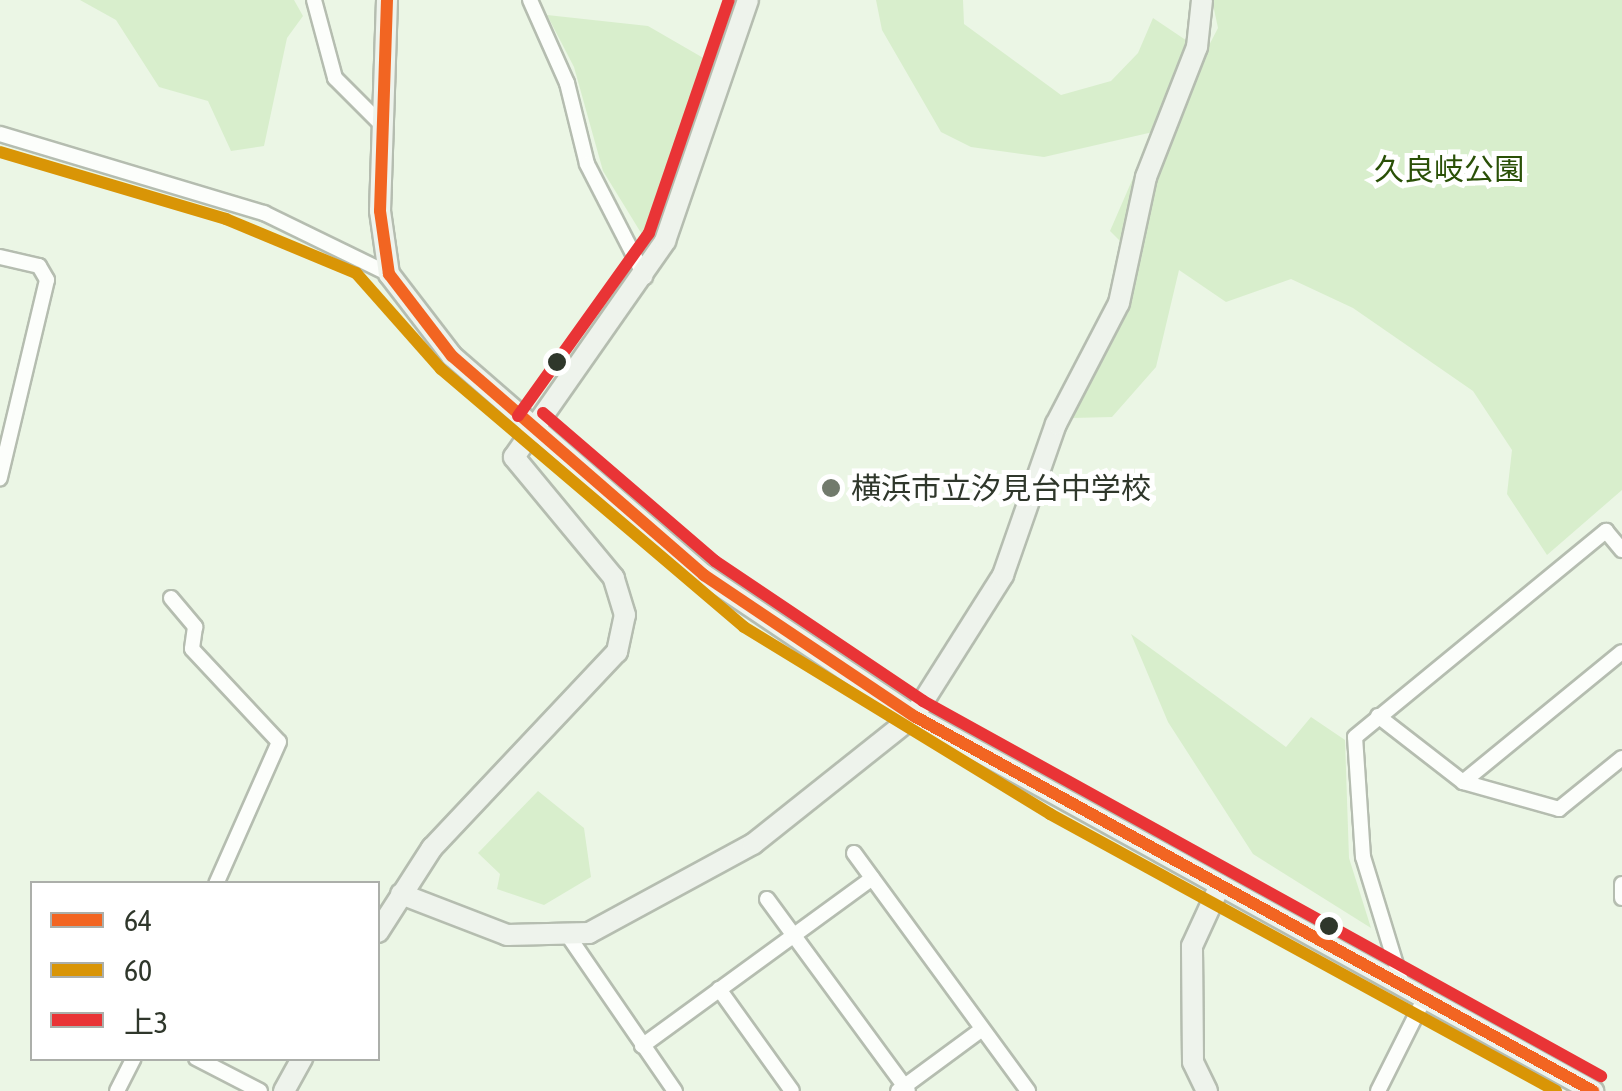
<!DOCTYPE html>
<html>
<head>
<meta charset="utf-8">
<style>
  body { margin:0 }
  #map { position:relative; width:1622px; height:1091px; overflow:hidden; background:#ebf6e5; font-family:"Asap Condensed","Noto Sans JP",sans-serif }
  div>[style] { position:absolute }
  .green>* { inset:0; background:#d8eecc }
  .roads { filter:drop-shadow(2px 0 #b5bdb0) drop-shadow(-2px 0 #b5bdb0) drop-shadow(0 2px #b5bdb0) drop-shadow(0 -2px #b5bdb0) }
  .street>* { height:14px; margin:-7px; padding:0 7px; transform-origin:7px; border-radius:7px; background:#fcfefb }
  .secondary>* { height:20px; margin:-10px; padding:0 10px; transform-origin:10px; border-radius:10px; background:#eef3ec }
  .bus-1>* { height:12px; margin:-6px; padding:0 6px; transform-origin:6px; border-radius:6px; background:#f26522 }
  .bus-2>* { height:12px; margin:-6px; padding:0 6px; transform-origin:6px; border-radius:6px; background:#d99506 }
  .bus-3>* { height:12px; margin:-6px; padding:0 6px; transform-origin:6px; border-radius:6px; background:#e93436 }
  .dots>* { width:28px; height:28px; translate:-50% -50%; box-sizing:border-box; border:5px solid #fff; border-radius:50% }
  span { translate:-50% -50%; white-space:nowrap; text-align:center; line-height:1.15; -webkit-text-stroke:10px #fff; paint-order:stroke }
  .park-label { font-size:30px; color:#2a5007 }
  .poi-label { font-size:30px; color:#2f372b }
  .left { translate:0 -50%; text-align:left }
  .legend { position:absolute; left:30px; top:881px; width:350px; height:180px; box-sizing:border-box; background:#fff; border:2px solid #acafaa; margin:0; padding:12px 18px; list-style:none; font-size:30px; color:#2f372b }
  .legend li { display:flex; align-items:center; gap:20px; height:50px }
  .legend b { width:50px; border:2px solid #acafaa }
</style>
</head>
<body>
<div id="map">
  <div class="green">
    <div style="clip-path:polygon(80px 0,294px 0,303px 16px,287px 38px,264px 146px,231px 151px,208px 101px,159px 87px,116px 20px)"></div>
    <div style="clip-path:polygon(876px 0,963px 0,964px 24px,1061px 95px,1111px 81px,1138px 53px,1153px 18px,1205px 53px,1218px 28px,1212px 0,1622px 0,1622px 490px,1547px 555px,1507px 494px,1512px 450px,1473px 391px,1353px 308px,1291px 279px,1226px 302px,1179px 270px,1156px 367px,1112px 417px,1072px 418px,1128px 310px,1140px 261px,1110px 231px,1153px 132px,1044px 157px,971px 147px,941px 132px,882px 30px)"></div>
    <div style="clip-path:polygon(547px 15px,648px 26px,712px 63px,646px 241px,603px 171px,574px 67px)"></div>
    <div style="clip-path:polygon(1131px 634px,1286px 747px,1311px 717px,1345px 740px,1349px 858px,1371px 928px,1253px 854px,1168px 722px)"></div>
    <div style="clip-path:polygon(538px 791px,584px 828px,591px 877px,544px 905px,497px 889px,500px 874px,478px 853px)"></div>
  </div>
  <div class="roads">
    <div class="street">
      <div style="left:314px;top:0;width:81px;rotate:74.9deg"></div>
      <div style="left:335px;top:78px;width:64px;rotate:45deg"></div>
      <div style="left:530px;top:0;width:91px;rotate:66deg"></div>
      <div style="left:567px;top:83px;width:83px;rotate:76.1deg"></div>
      <div style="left:587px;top:164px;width:127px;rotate:62.8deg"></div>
      <div style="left:0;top:134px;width:276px;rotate:16.7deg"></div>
      <div style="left:264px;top:213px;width:139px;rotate:26deg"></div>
      <div style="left:0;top:257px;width:40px;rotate:13deg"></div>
      <div style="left:39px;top:266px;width:16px;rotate:60deg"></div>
      <div style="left:47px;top:280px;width:204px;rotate:103.4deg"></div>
      <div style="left:171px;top:598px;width:38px;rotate:50deg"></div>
      <div style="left:195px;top:627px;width:22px;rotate:98deg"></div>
      <div style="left:192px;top:649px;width:127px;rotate:46.9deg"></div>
      <div style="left:279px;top:742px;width:155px;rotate:113.9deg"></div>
      <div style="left:1378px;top:716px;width:108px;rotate:37.8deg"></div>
      <div style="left:1463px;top:782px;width:100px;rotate:15.7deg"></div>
      <div style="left:1559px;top:809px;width:81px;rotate:-39deg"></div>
      <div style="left:1463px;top:782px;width:205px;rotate:-39.3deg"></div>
      <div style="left:854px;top:853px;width:295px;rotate:53.8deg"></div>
      <div style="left:1622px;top:884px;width:14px;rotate:90deg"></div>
      <div style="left:767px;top:899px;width:238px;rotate:53.7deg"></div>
      <div style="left:569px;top:937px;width:187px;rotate:55.5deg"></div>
      <div style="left:1401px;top:981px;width:130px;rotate:-107deg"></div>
      <div style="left:1363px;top:857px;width:120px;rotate:-93.8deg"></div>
      <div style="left:1355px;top:737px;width:325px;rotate:-39.4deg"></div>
      <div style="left:1606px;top:531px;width:25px;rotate:50deg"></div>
      <div style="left:719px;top:989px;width:125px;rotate:54.4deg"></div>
      <div style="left:642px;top:1046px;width:285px;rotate:-36.1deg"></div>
      <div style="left:196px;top:1058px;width:72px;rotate:27.3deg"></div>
      <div style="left:117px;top:1091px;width:37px;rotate:-63deg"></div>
      <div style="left:898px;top:1091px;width:104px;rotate:-36.4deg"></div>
      <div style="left:1378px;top:1091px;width:107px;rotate:-63.4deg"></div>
    </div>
    <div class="secondary">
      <div style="left:387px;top:0;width:211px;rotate:91.9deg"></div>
      <div style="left:380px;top:211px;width:64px;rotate:81.9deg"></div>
      <div style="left:389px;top:274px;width:103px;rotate:52.5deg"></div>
      <div style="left:452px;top:356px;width:334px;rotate:41deg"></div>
      <div style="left:704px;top:575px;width:253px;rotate:33.9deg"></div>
      <div style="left:914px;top:716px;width:776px;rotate:28.91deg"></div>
      <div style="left:401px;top:894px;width:114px;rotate:21.1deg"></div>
      <div style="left:507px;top:935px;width:82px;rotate:-1.4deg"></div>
      <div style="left:589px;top:933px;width:187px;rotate:-28.5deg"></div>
      <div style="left:753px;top:844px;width:206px;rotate:-38.5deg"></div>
      <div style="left:914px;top:716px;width:167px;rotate:-57.7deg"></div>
      <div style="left:1003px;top:575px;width:160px;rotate:-70.7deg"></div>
      <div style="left:1056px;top:424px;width:136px;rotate:-62.5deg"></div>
      <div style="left:1119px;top:303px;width:129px;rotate:-77.9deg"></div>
      <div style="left:1146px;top:177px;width:140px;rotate:-68.6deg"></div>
      <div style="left:1197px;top:47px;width:47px;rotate:-83.9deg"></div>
      <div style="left:378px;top:932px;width:100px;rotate:-57.3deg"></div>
      <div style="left:432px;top:848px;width:270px;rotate:-46.7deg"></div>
      <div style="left:617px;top:652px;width:38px;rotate:-78deg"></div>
      <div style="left:625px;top:615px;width:39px;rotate:-107deg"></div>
      <div style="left:614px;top:578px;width:157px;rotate:-129.6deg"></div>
      <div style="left:514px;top:457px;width:264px;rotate:-55deg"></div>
      <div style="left:665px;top:241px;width:255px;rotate:-71deg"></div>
      <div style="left:284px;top:1091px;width:38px;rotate:-61deg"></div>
      <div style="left:1207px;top:1091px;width:32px;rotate:-116deg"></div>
      <div style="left:1193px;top:1062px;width:116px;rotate:-90.5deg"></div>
      <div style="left:1192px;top:946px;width:67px;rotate:-65.3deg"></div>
    </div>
  </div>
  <div class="bus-1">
    <div style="left:387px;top:0;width:211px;rotate:91.9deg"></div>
    <div style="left:380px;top:211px;width:64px;rotate:81.9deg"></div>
    <div style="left:389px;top:274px;width:103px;rotate:52.5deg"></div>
    <div style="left:452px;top:356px;width:334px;rotate:41deg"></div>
    <div style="left:704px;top:575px;width:253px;rotate:33.9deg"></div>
    <div style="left:914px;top:716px;width:776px;rotate:28.91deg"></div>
  </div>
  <div class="bus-2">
    <div style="left:0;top:152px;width:236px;rotate:16.5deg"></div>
    <div style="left:226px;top:219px;width:141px;rotate:22.6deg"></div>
    <div style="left:356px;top:273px;width:128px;rotate:48.5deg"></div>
    <div style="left:441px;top:369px;width:398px;rotate:40.4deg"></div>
    <div style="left:744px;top:627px;width:359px;rotate:31.4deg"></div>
    <div style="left:1050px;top:814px;width:577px;rotate:28.7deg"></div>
  </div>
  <div class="bus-3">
    <div style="left:543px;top:413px;width:227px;rotate:40.7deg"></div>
    <div style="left:715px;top:561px;width:251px;rotate:33.9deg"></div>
    <div style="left:923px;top:701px;width:775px;rotate:28.95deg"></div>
    <div style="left:518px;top:416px;width:225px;rotate:-54.4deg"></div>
    <div style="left:649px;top:233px;width:246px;rotate:-71.1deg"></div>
  </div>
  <div class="dots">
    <div style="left:557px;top:362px;background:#2f372b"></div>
    <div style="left:831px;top:488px;background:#717a6c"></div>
    <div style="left:1329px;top:926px;background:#2f372b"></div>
  </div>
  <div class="park-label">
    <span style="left:1449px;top:169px">久良岐公園</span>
  </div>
  <div class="poi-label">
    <span class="left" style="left:851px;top:488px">横浜市立汐見台中学校</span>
  </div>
  <ul class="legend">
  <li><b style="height:12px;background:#f26522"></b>64</li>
  <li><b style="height:12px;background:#d99506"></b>60</li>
  <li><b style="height:12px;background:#e93436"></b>上3</li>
  </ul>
</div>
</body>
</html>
